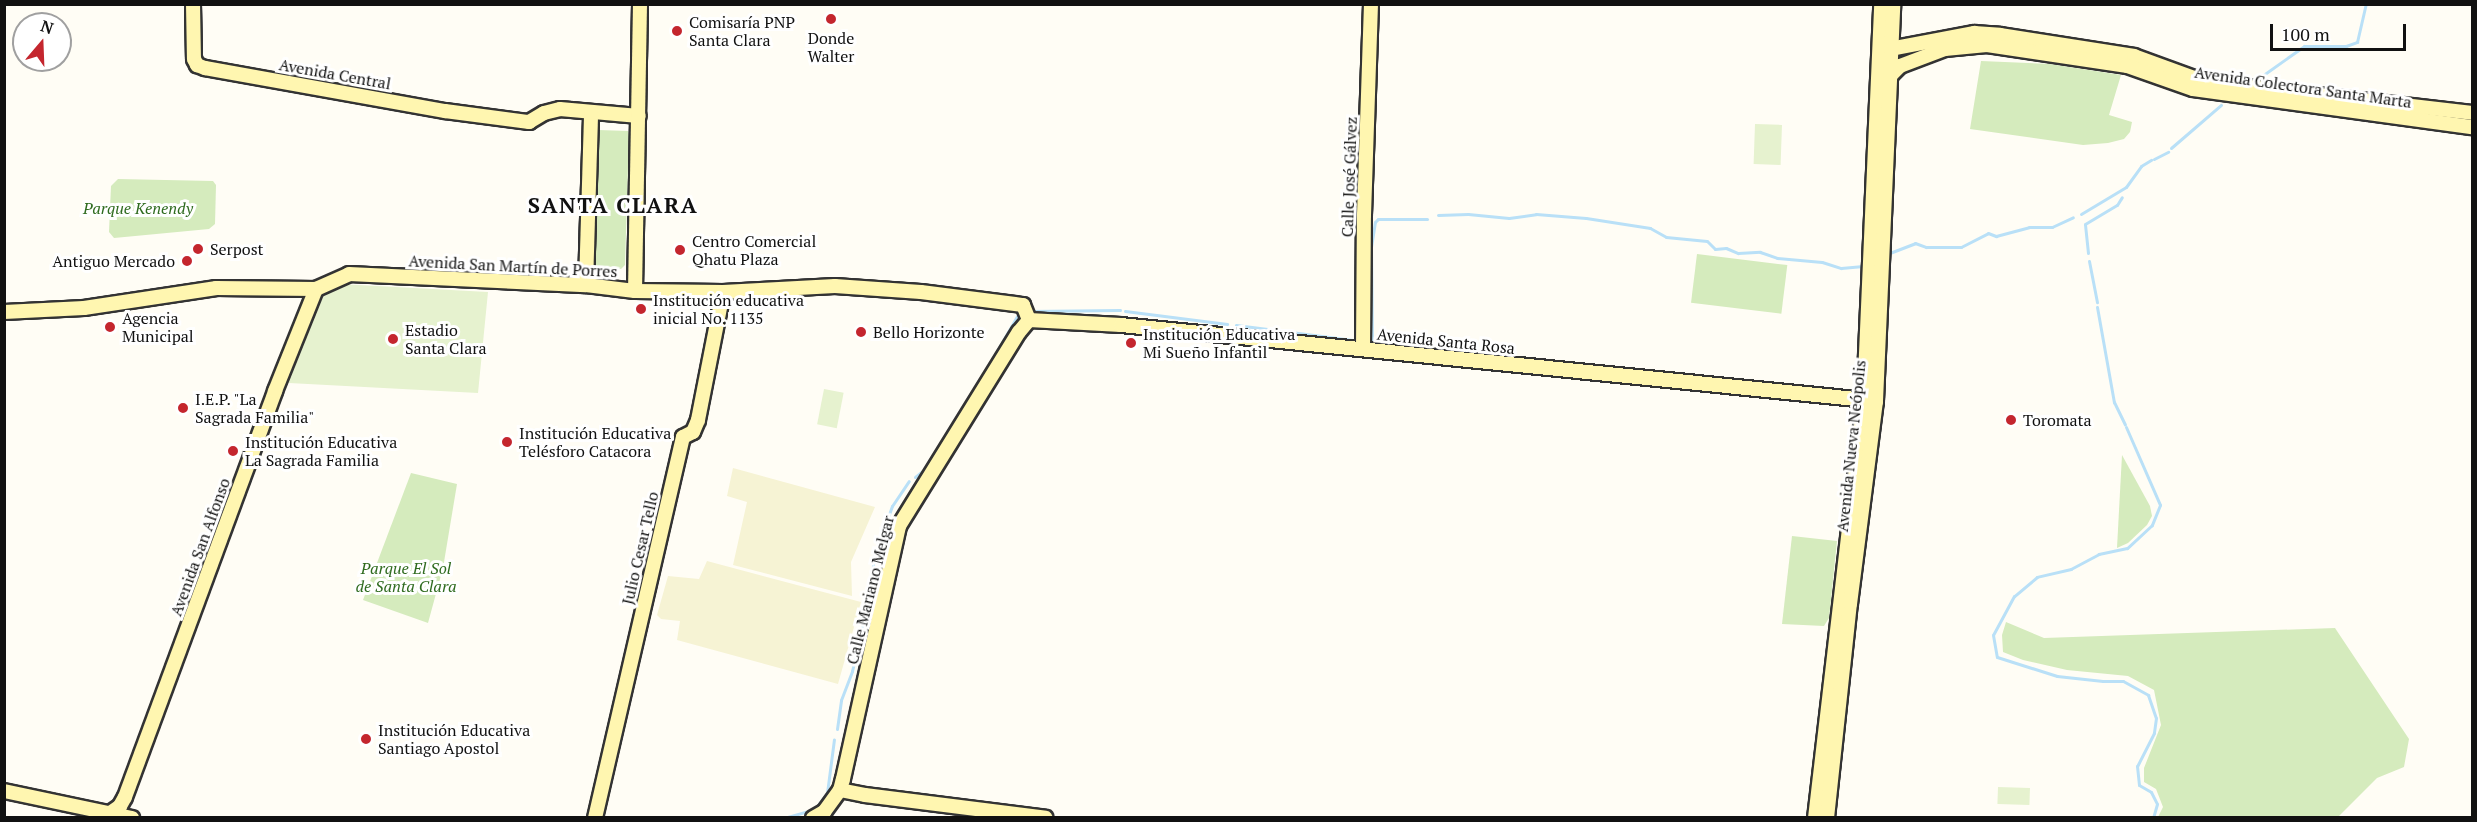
<!DOCTYPE html>
<html>
<head>
<meta charset="utf-8">
<style>
  body { margin:0 }
  #map { position:relative; width:2477px; height:822px; overflow:hidden; background:#fffdf5; font-family:"PT Serif",serif }
  div>[style] { position:absolute }
  .farmland>* { inset:0; background:#f6f3d4 }
  .green>* { inset:0; background:#d5ebbd; transform-origin:0 0 }
  .pitch>* { inset:0; background:#e6f2cf; transform-origin:0 0 }
  .stream>* { height:3px; margin:-1.5px; padding:0 1.5px; transform-origin:1.5px; border-radius:1.5px; background:#b9e0f7 }
  .roads { filter:drop-shadow(2px 0 #333) drop-shadow(-2px 0 #333) drop-shadow(0 2px #333) drop-shadow(0 -2px #333) }
  .secondary>* { height:14px; margin:-7px; padding:0 7px; transform-origin:7px; border-radius:7px; background:#fff6b0 }
  .dots>* { width:16px; height:16px; translate:-50% -50%; box-sizing:border-box; border:3px solid #fff; border-radius:50% }
  span { translate:-50% -50%; white-space:nowrap; text-align:center; line-height:1.15; -webkit-text-stroke:6px #fff; paint-order:stroke }
  .poi-label { font-size:16px; color:#111 }
  .left { translate:0 -50%; text-align:left }
  .right { translate:-100% -50%; text-align:right }
  .street-label { font-size:16px; color:#111 }
  .park-label { font-size:16px; color:#2f6b1f; font-style:italic }
  .district-label { font-size:22px; color:#111; font-weight:700; letter-spacing:1.5px }
  .frame { position:absolute; inset:0; border:6px solid #111; pointer-events:none }
  .north { position:absolute; left:12px; top:12px; width:60px; height:60px; box-sizing:border-box; background:#fff; border:2px solid #a0a0a0; border-radius:50%; rotate:19deg; font-size:16px; font-weight:700; line-height:24px; text-align:center; color:#111 }
  .north::after { content:''; display:block; margin:auto; width:21px; height:27px; background:#c4262e; clip-path:polygon(50% 0,100% 100%,50% 72%,0 100%) }
  .scale { position:absolute; left:2270px; top:24px; width:136px; height:27px; box-sizing:border-box; border:3px solid #111; border-top:0; padding-left:8px; font-size:18px; line-height:21px; white-space:nowrap; color:#111; -webkit-text-stroke:4px #fff; paint-order:stroke }
</style>
</head>
<body>
<div id="map">
  <div class="farmland">
    <div style="clip-path:polygon(733px 468px,875px 507px,851px 562px,852px 596px,733px 565px,747px 502px,727px 496px)"></div>
    <div style="clip-path:polygon(707px 561px,861px 602px,838px 684px,677px 640px,680px 621px,661px 619px,657px 615px,668px 576px,699px 579px)"></div>
  </div>
  <div class="green">
    <div style="clip-path:polygon(1981px 61px,2050px 64px,2121px 75px,2109px 115px,2132px 122px,2130px 132px,2124px 139px,2108px 143px,2083px 145px,1970px 129px)"></div>
    <div style="clip-path:polygon(598px 130px,628px 131px,629px 135px,625px 265px,621px 269px,593px 268px,590px 265px,594px 134px)"></div>
    <div style="clip-path:polygon(118px 179px,213px 181px,216px 185px,215px 224px,209px 229px,114px 238px,109px 232px,111px 186px)"></div>
    <div style="left:1697px;top:254px;width:91px;height:49px;rotate:7deg"></div>
    <div style="clip-path:polygon(2122px 455px,2150px 506px,2152px 516px,2147px 525px,2128px 543px,2117px 548px)"></div>
    <div style="clip-path:polygon(411px 473px,457px 484px,443px 568px,428px 623px,363px 600px)"></div>
    <div style="clip-path:polygon(1792px 536px,1837px 541px,1829px 618px,1824px 626px,1782px 624px)"></div>
    <div style="clip-path:polygon(2006px 622px,2044px 638px,2335px 628px,2409px 739px,2404px 767px,2377px 778px,2338px 817px,2158px 817px,2163px 807px,2156px 789px,2144px 782px,2144px 768px,2161px 725px,2154px 690px,2128px 676px,2067px 670px,2023px 660px,2003px 652px,2002px 635px)"></div>
  </div>
  <div class="pitch">
    <div style="left:1755px;top:124px;width:27px;height:40px;rotate:2deg"></div>
    <div style="clip-path:polygon(340px 284px,488px 292px,478px 393px,289px 383px,286px 376px,318px 301px)"></div>
    <div style="left:824px;top:389px;width:20px;height:36px;rotate:11deg"></div>
    <div style="left:1998px;top:787px;width:32px;height:17px;rotate:2deg"></div>
  </div>
  <div class="stream">
    <div style="left:2252px;top:83px;width:64px;rotate:-35.4deg"></div>
    <div style="left:2304px;top:46px;width:42px"></div>
    <div style="left:2346px;top:46px;width:12px;rotate:-20deg"></div>
    <div style="left:2357px;top:42px;width:39px;rotate:-77deg"></div>
    <div style="left:2171px;top:148px;width:66px;rotate:-40.7deg"></div>
    <div style="left:2154px;top:159px;width:16px;rotate:-27deg"></div>
    <div style="left:2081px;top:214px;width:52px;rotate:-31deg"></div>
    <div style="left:2126px;top:187px;width:26px;rotate:-54deg"></div>
    <div style="left:2141px;top:166px;width:12px;rotate:-31deg"></div>
    <div style="left:1438px;top:215px;width:30px;rotate:-2deg"></div>
    <div style="left:1468px;top:214px;width:41px;rotate:5.6deg"></div>
    <div style="left:1509px;top:218px;width:27px;rotate:-8deg"></div>
    <div style="left:1536px;top:214px;width:50px;rotate:4.6deg"></div>
    <div style="left:1586px;top:218px;width:65px;rotate:8.9deg"></div>
    <div style="left:1650px;top:228px;width:18px;rotate:29deg"></div>
    <div style="left:1666px;top:237px;width:41px;rotate:5.6deg"></div>
    <div style="left:1707px;top:241px;width:11px;rotate:45deg"></div>
    <div style="left:1715px;top:249px;width:11px;rotate:-5deg"></div>
    <div style="left:1726px;top:248px;width:13px;rotate:23deg"></div>
    <div style="left:1738px;top:253px;width:22px;rotate:-3deg"></div>
    <div style="left:1760px;top:252px;width:18px;rotate:19deg"></div>
    <div style="left:1777px;top:258px;width:45px;rotate:5.1deg"></div>
    <div style="left:1822px;top:262px;width:20px;rotate:18deg"></div>
    <div style="left:1841px;top:268px;width:25px;rotate:-5deg"></div>
    <div style="left:2088px;top:253px;width:29px;rotate:-96deg"></div>
    <div style="left:2085px;top:224px;width:37px;rotate:-31deg"></div>
    <div style="left:2117px;top:205px;width:9px;rotate:-58deg"></div>
    <div style="left:1887px;top:254px;width:30px;rotate:-21deg"></div>
    <div style="left:1915px;top:243px;width:12px;rotate:20deg"></div>
    <div style="left:1926px;top:247px;width:35px"></div>
    <div style="left:1961px;top:247px;width:30px;rotate:-27deg"></div>
    <div style="left:1988px;top:233px;width:9px;rotate:21deg"></div>
    <div style="left:1996px;top:236px;width:34px;rotate:-15deg"></div>
    <div style="left:2029px;top:227px;width:23px"></div>
    <div style="left:2052px;top:227px;width:23px;rotate:-25deg"></div>
    <div style="left:2089px;top:261px;width:42px;rotate:79deg"></div>
    <div style="left:2097px;top:307px;width:97px;rotate:79.9deg"></div>
    <div style="left:2114px;top:402px;width:25px;rotate:64deg"></div>
    <div style="left:1029px;top:311px;width:91px;rotate:-0.6deg"></div>
    <div style="left:1125px;top:311px;width:103px;rotate:7.3deg"></div>
    <div style="left:1236px;top:325px;width:125px;rotate:7.4deg"></div>
    <div style="left:1366px;top:342px;width:6px;rotate:9deg"></div>
    <div style="left:1372px;top:343px;width:96px;rotate:-90.6deg"></div>
    <div style="left:1371px;top:247px;width:25px;rotate:-81deg"></div>
    <div style="left:1375px;top:222px;width:4px;rotate:-45deg"></div>
    <div style="left:1378px;top:219px;width:49px"></div>
    <div style="left:963px;top:410px;width:108px;rotate:-60.1deg"></div>
    <div style="left:2126px;top:427px;width:85px;rotate:66.4deg"></div>
    <div style="left:2160px;top:505px;width:22px;rotate:112deg"></div>
    <div style="left:2152px;top:525px;width:34px;rotate:137deg"></div>
    <div style="left:2127px;top:548px;width:29px;rotate:168deg"></div>
    <div style="left:2099px;top:554px;width:32px;rotate:152deg"></div>
    <div style="left:2071px;top:569px;width:35px;rotate:167deg"></div>
    <div style="left:2037px;top:577px;width:30px;rotate:140deg"></div>
    <div style="left:2014px;top:596px;width:44px;rotate:118.3deg"></div>
    <div style="left:1993px;top:635px;width:22px;rotate:80deg"></div>
    <div style="left:1997px;top:657px;width:63px;rotate:17.6deg"></div>
    <div style="left:2057px;top:676px;width:46px;rotate:6.2deg"></div>
    <div style="left:2103px;top:681px;width:20px"></div>
    <div style="left:2123px;top:681px;width:29px;rotate:29deg"></div>
    <div style="left:2148px;top:695px;width:24px;rotate:71deg"></div>
    <div style="left:2156px;top:718px;width:15px;rotate:98deg"></div>
    <div style="left:2154px;top:733px;width:37px;rotate:117deg"></div>
    <div style="left:2137px;top:766px;width:19px;rotate:84deg"></div>
    <div style="left:2139px;top:785px;width:14px;rotate:30deg"></div>
    <div style="left:2151px;top:792px;width:13px;rotate:63deg"></div>
    <div style="left:2157px;top:804px;width:15px;rotate:106deg"></div>
    <div style="left:915px;top:477px;width:13px;rotate:-39deg"></div>
    <div style="left:925px;top:469px;width:42px;rotate:-56.7deg"></div>
    <div style="left:837px;top:729px;width:29px;rotate:-82deg"></div>
    <div style="left:841px;top:700px;width:31px;rotate:-69deg"></div>
    <div style="left:852px;top:671px;width:79px;rotate:-76.8deg"></div>
    <div style="left:870px;top:594px;width:37px;rotate:-84deg"></div>
    <div style="left:874px;top:557px;width:54px;rotate:-70.6deg"></div>
    <div style="left:892px;top:506px;width:30px;rotate:-56deg"></div>
    <div style="left:784px;top:818px;width:32px;rotate:-16deg"></div>
    <div style="left:815px;top:809px;width:20px;rotate:-53deg"></div>
    <div style="left:827px;top:793px;width:54px;rotate:-82.6deg"></div>
  </div>
  <div class="roads">
    <div class="secondary">
      <div style="left:193px;top:4px;width:55px;rotate:89deg"></div>
      <div style="left:194px;top:59px;width:7px;rotate:63deg"></div>
      <div style="left:197px;top:65px;width:9px;rotate:21deg"></div>
      <div style="left:205px;top:68px;width:244px;rotate:10.2deg"></div>
      <div style="left:445px;top:111px;width:85px;rotate:7.5deg"></div>
      <div style="left:529px;top:122px;width:17px;rotate:-31deg"></div>
      <div style="left:544px;top:113px;width:16px;rotate:-14deg"></div>
      <div style="left:560px;top:109px;width:79px;rotate:5.1deg"></div>
      <div style="left:1890px;top:49px;width:86px;rotate:-10.8deg"></div>
      <div style="left:1974px;top:33px;width:26px;rotate:4deg"></div>
      <div style="left:2000px;top:35px;width:136px;rotate:8.9deg"></div>
      <div style="left:2134px;top:56px;width:76px;rotate:20.1deg"></div>
      <div style="left:2205px;top:82px;width:269px;rotate:6.6deg"></div>
      <div style="left:1890px;top:76px;width:14px;rotate:-45deg"></div>
      <div style="left:1900px;top:66px;width:48px;rotate:-20.7deg"></div>
      <div style="left:1945px;top:49px;width:42px;rotate:-5.4deg"></div>
      <div style="left:1987px;top:45px;width:142px;rotate:8.5deg"></div>
      <div style="left:2127px;top:66px;width:70px;rotate:19.2deg"></div>
      <div style="left:2193px;top:89px;width:282px;rotate:7.8deg"></div>
      <div style="left:586px;top:285px;width:172px;rotate:-88.3deg"></div>
      <div style="left:635px;top:291px;width:287px;rotate:-89deg"></div>
      <div style="left:4px;top:312px;width:80px;rotate:-2.9deg"></div>
      <div style="left:84px;top:308px;width:134px;rotate:-8.6deg"></div>
      <div style="left:216px;top:288px;width:100px;rotate:0.6deg"></div>
      <div style="left:316px;top:289px;width:36px;rotate:-24deg"></div>
      <div style="left:349px;top:274px;width:237px;rotate:2.7deg"></div>
      <div style="left:586px;top:285px;width:49px;rotate:7deg"></div>
      <div style="left:635px;top:291px;width:88px;rotate:0.7deg"></div>
      <div style="left:723px;top:292px;width:112px;rotate:-3.1deg"></div>
      <div style="left:835px;top:286px;width:86px;rotate:4deg"></div>
      <div style="left:921px;top:292px;width:103px;rotate:7.3deg"></div>
      <div style="left:1023px;top:305px;width:16px;rotate:68deg"></div>
      <div style="left:1029px;top:320px;width:92px;rotate:3.1deg"></div>
      <div style="left:1121px;top:325px;width:759px;rotate:5.75deg"></div>
      <div style="left:1363px;top:349px;width:134px;rotate:-89.6deg"></div>
      <div style="left:1364px;top:215px;width:211px;rotate:-88.1deg"></div>
      <div style="left:840px;top:790px;width:25px;rotate:11deg"></div>
      <div style="left:865px;top:795px;width:182px;rotate:7.2deg"></div>
      <div style="left:4px;top:791px;width:131px;rotate:11.9deg"></div>
      <div style="left:103px;top:818px;width:21px;rotate:-35deg"></div>
      <div style="left:120px;top:806px;width:10px;rotate:-61deg"></div>
      <div style="left:125px;top:797px;width:433px;rotate:-69.7deg"></div>
      <div style="left:275px;top:391px;width:110px;rotate:-68.1deg"></div>
      <div style="left:595px;top:818px;width:391px;rotate:-77deg"></div>
      <div style="left:683px;top:437px;width:11px;rotate:-27deg"></div>
      <div style="left:693px;top:432px;width:13px;rotate:-67deg"></div>
      <div style="left:698px;top:420px;width:130px;rotate:-78.9deg"></div>
      <div style="left:813px;top:818px;width:13px;rotate:-29deg"></div>
      <div style="left:824px;top:812px;width:27px;rotate:-54deg"></div>
      <div style="left:840px;top:790px;width:11px;rotate:-75deg"></div>
      <div style="left:843px;top:779px;width:259px;rotate:-77.5deg"></div>
      <div style="left:899px;top:526px;width:228px;rotate:-58.3deg"></div>
      <div style="left:1019px;top:332px;width:16px;rotate:-50deg"></div>
      <div style="left:1815px;top:818px;width:422px;rotate:-83.3deg"></div>
      <div style="left:1864px;top:399px;width:395px;rotate:-87.5deg"></div>
      <div style="left:1827px;top:818px;width:215px;rotate:-83.9deg"></div>
      <div style="left:1850px;top:604px;width:205px;rotate:-82.7deg"></div>
      <div style="left:1876px;top:401px;width:397px;rotate:-87.5deg"></div>
    </div>
  </div>
  <div class="dots">
    <div style="left:831px;top:19px;background:#c4262e"></div>
    <div style="left:677px;top:31px;background:#c4262e"></div>
    <div style="left:198px;top:249px;background:#c4262e"></div>
    <div style="left:680px;top:250px;background:#c4262e"></div>
    <div style="left:187px;top:261px;background:#c4262e"></div>
    <div style="left:641px;top:309px;background:#c4262e"></div>
    <div style="left:110px;top:327px;background:#c4262e"></div>
    <div style="left:861px;top:332px;background:#c4262e"></div>
    <div style="left:393px;top:339px;background:#c4262e"></div>
    <div style="left:1131px;top:343px;background:#c4262e"></div>
    <div style="left:183px;top:408px;background:#c4262e"></div>
    <div style="left:2011px;top:420px;background:#c4262e"></div>
    <div style="left:507px;top:442px;background:#c4262e"></div>
    <div style="left:233px;top:451px;background:#c4262e"></div>
    <div style="left:366px;top:739px;background:#c4262e"></div>
  </div>
  <div class="poi-label">
    <span class="left" style="left:689px;top:31px">Comisaría PNP<br>Santa Clara</span>
    <span style="left:831px;top:47px">Donde<br>Walter</span>
    <span class="left" style="left:692px;top:250px">Centro Comercial<br>Qhatu Plaza</span>
    <span class="left" style="left:210px;top:249px">Serpost</span>
    <span class="right" style="left:175px;top:261px">Antiguo Mercado</span>
    <span class="left" style="left:653px;top:309px">Institución educativa<br>inicial No. 1135</span>
    <span class="left" style="left:122px;top:327px">Agencia<br>Municipal</span>
    <span class="left" style="left:405px;top:339px">Estadio<br>Santa Clara</span>
    <span class="left" style="left:873px;top:332px">Bello Horizonte</span>
    <span class="left" style="left:1143px;top:343px">Institución Educativa<br>Mi Sueño Infantil</span>
    <span class="left" style="left:195px;top:408px">I.E.P. "La<br>Sagrada Familia"</span>
    <span class="left" style="left:2023px;top:420px">Toromata</span>
    <span class="left" style="left:519px;top:442px">Institución Educativa<br>Telésforo Catacora</span>
    <span class="left" style="left:245px;top:451px">Institución Educativa<br>La Sagrada Familia</span>
    <span class="left" style="left:378px;top:739px">Institución Educativa<br>Santiago Apostol</span>
  </div>
  <div class="street-label">
    <span style="left:335px;top:74px;rotate:10deg">Avenida Central</span>
    <span style="left:2303px;top:87px;rotate:8deg">Avenida Colectora Santa Marta</span>
    <span style="left:1349px;top:177px;rotate:-88deg">Calle José Gálvez</span>
    <span style="left:513px;top:266px;rotate:3deg">Avenida San Martín de Porres</span>
    <span style="left:1446px;top:341px;rotate:6deg">Avenida Santa Rosa</span>
    <span style="left:1851px;top:446px;rotate:-84deg">Avenida Nueva Neópolis</span>
    <span style="left:200px;top:547px;rotate:-70deg">Avenida San Alfonso</span>
    <span style="left:640px;top:548px;rotate:-77deg">Julio Cesar Tello</span>
    <span style="left:870px;top:590px;rotate:-76deg">Calle Mariano Melgar</span>
  </div>
  <div class="park-label">
    <span style="left:138px;top:208px">Parque Kenendy</span>
    <span style="left:406px;top:577px">Parque El Sol<br>de Santa Clara</span>
  </div>
  <div class="district-label">
    <span style="left:613px;top:205px">SANTA CLARA</span>
  </div>
  <div class="frame"></div>
  <div class="north">N</div>
  <div class="scale">100 m</div>
</div>
</body>
</html>
